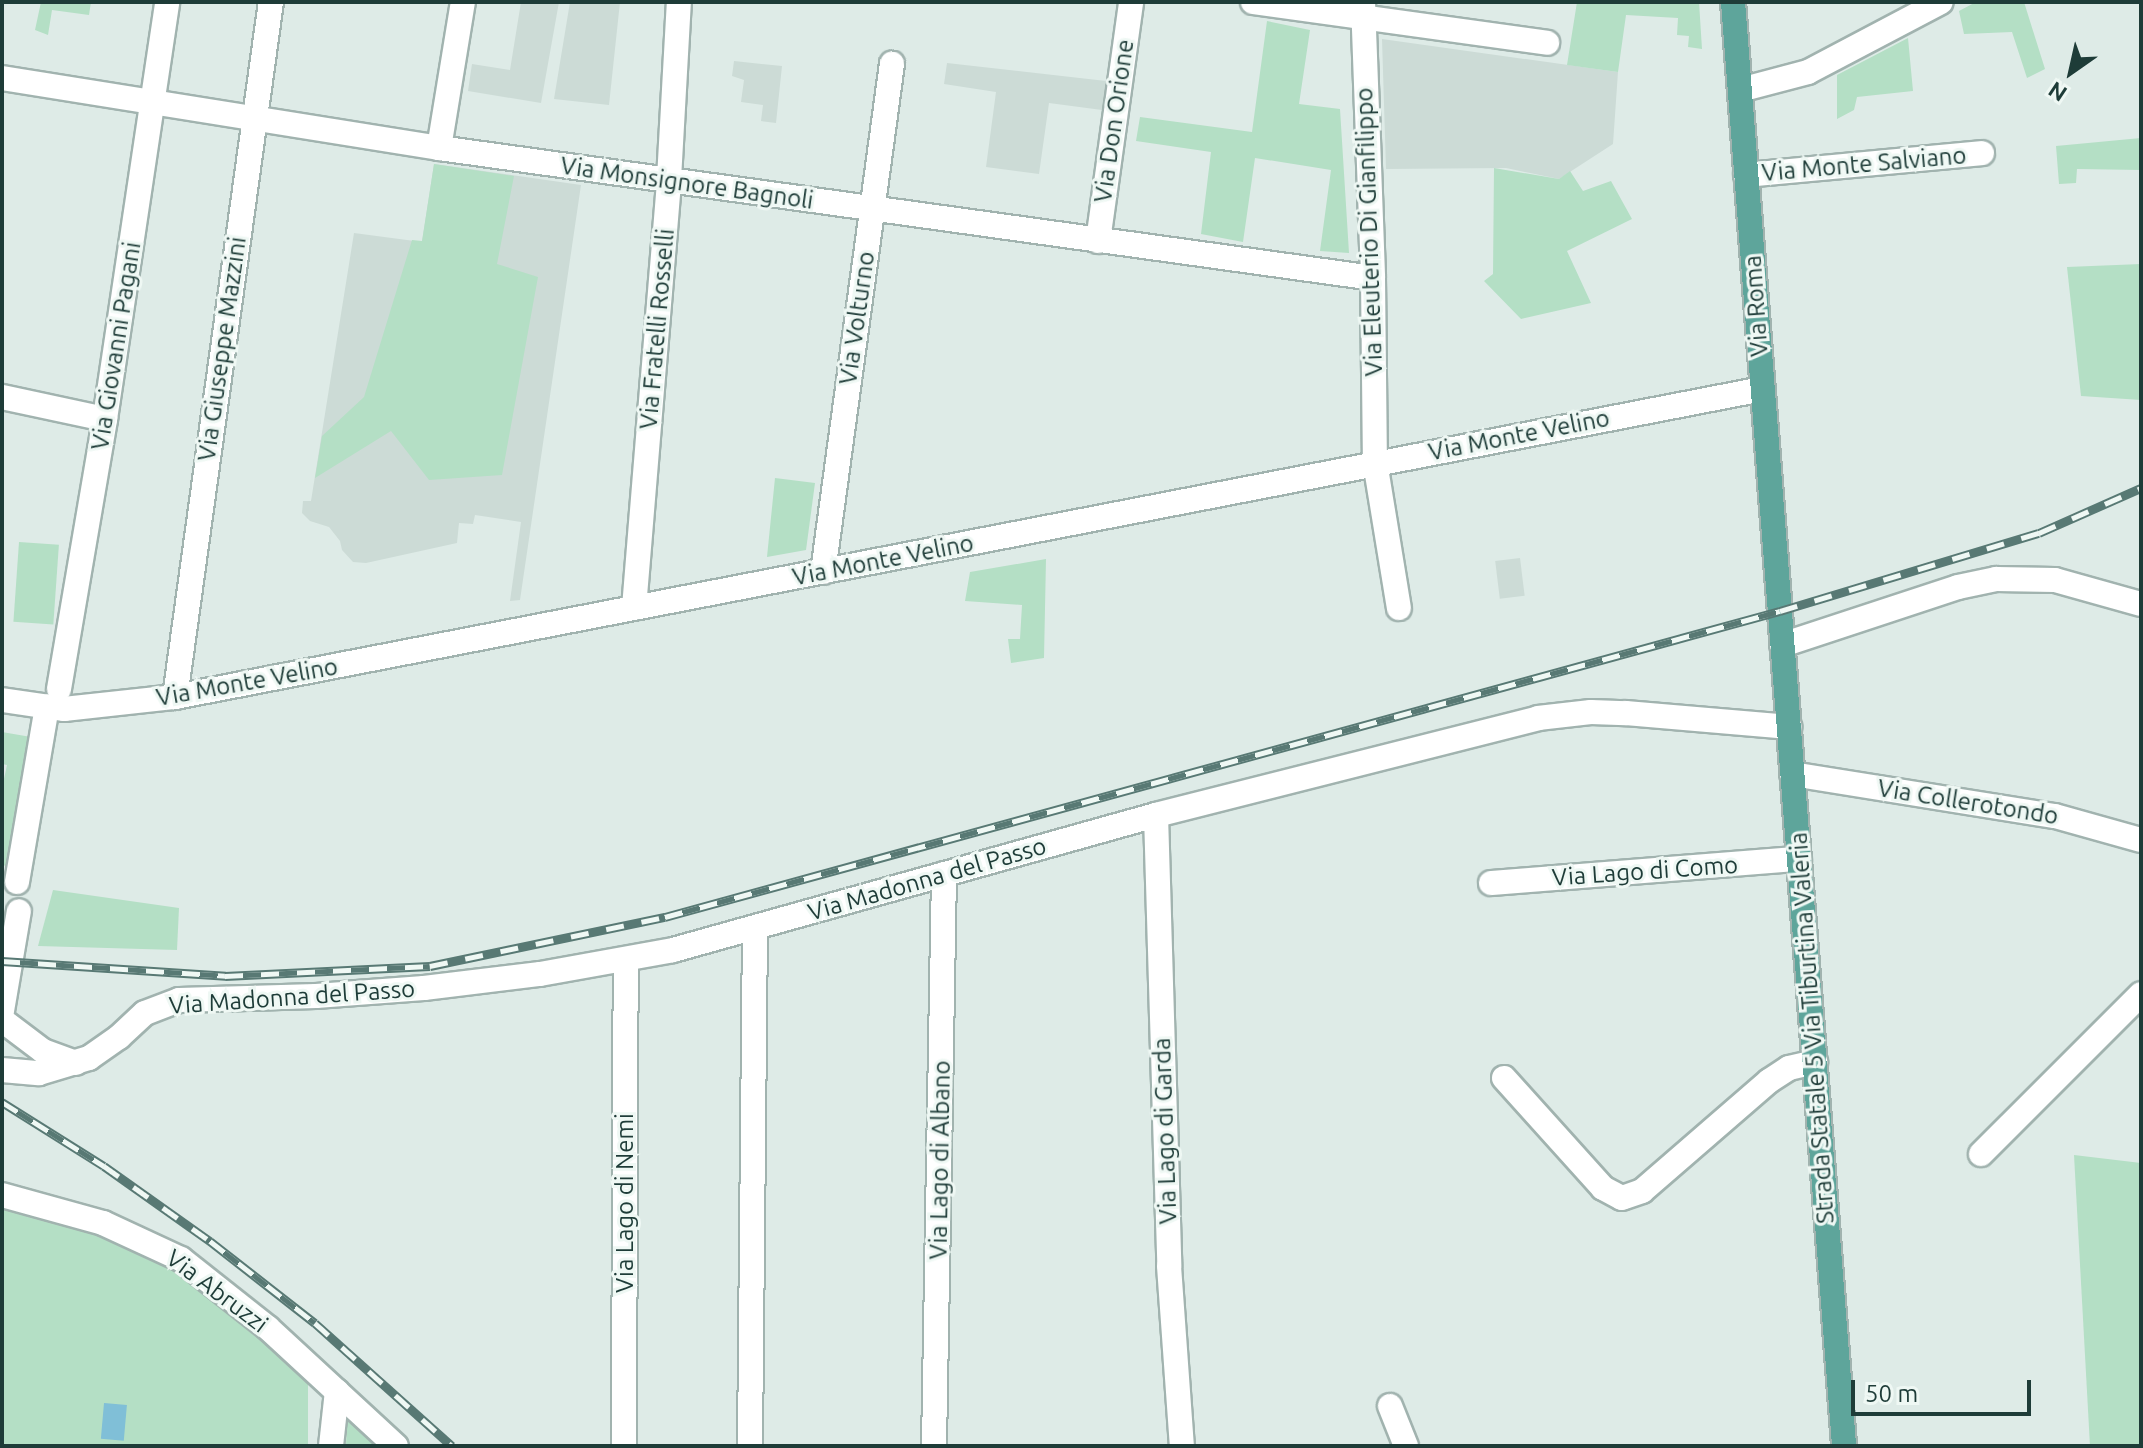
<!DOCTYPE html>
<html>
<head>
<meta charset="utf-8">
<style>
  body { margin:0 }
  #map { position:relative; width:2143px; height:1448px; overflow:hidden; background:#deebe7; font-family:Ubuntu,sans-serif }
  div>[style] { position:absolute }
  .built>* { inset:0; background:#ccdbd6; transform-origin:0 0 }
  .green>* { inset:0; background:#b4dfc5; transform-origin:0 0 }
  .water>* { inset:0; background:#80bfd7; transform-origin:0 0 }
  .roads { filter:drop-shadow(2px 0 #a1b3af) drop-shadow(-2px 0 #a1b3af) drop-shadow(0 2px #a1b3af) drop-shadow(0 -2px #a1b3af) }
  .street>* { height:24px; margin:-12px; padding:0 12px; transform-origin:12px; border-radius:12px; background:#fff }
  .secondary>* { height:24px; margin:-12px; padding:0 12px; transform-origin:12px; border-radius:12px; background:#fff }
  .primary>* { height:24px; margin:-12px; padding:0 12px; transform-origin:12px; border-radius:12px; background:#5ea59b }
  .rail>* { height:9px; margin-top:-4.5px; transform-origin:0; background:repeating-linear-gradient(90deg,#eff8f4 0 18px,#587974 0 36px); box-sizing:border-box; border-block:2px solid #587974 }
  span { translate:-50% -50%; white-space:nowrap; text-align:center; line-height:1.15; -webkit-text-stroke:6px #eff8f4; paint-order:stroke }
  .street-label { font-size:24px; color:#1e3c38 }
  .frame { position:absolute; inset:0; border:4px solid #1e3c38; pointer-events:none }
  .north { position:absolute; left:2031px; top:32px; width:80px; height:80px; -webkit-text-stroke:6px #eff8f4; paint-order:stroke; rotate:214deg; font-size:22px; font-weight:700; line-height:32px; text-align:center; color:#1e3c38 }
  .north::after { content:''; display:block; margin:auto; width:28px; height:36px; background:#1e3c38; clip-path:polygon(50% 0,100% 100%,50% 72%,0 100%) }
  .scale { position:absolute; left:1851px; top:1380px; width:180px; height:36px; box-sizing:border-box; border:4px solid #1e3c38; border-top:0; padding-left:10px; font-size:24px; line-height:28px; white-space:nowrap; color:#1e3c38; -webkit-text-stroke:6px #eff8f4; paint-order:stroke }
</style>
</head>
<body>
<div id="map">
  <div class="built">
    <div style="clip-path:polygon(521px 2px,559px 2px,541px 103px,468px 91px,472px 64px,510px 70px)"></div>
    <div style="clip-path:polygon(570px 2px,620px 2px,609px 105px,554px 99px)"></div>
    <div style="clip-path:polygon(1382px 39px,1618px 72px,1613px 144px,1559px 179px,1506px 168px,1386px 169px)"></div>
    <div style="clip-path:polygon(734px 61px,782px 66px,776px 123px,761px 121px,763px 105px,741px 102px,744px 80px,732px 76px)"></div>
    <div style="clip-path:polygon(947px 63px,1106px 81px,1102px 110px,1049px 103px,1039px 174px,986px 167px,996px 92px,944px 84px)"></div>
    <div style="clip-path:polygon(434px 164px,581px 185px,520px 600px,510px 601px,521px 522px,475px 515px,473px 524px,459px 523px,457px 543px,366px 563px,353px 562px,342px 550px,340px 541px,329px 527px,310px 521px,302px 513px,303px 501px,311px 501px,354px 233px,422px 242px)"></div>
    <div style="left:1520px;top:558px;width:38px;height:25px;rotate:83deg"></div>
  </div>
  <div class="green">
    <div style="clip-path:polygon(41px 2px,91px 2px,89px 15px,52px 10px,48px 35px,35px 30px)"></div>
    <div style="clip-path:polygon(1577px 2px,1699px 2px,1702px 49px,1688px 47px,1689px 36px,1677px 35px,1678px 18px,1626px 15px,1618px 72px,1567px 65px)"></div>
    <div style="clip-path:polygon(1976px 2px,2024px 2px,2045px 69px,2027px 78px,2012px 32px,1964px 34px,1959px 11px)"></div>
    <div style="clip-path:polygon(1267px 21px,1310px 30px,1299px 104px,1340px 109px,1349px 253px,1320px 251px,1331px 170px,1255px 158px,1243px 242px,1201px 234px,1211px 152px,1136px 141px,1140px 117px,1252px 132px)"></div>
    <div style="clip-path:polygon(1908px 38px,1913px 91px,1857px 97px,1854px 110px,1837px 119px,1837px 75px)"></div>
    <div style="clip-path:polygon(2141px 138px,2141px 170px,2077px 169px,2076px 183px,2059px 184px,2056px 146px)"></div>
    <div style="clip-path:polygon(434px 164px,514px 176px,497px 264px,538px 277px,502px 475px,429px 480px,391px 431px,315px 478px,322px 436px,364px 397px,412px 240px,422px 241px)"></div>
    <div style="clip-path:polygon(1494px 168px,1559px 179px,1570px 171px,1583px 191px,1611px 181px,1632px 219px,1567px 251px,1591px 303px,1521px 319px,1484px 281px,1493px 274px)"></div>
    <div style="clip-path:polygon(2141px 264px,2141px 400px,2081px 396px,2067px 267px)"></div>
    <div style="clip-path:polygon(775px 478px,815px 483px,806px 550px,767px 557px)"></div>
    <div style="left:19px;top:542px;width:40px;height:80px;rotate:4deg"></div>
    <div style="clip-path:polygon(1046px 559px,1044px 658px,1011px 663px,1008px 639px,1020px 639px,1022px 605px,965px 601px,970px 572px)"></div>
    <div style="clip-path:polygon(2px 732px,31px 737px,10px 867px,2px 865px,2px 788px,7px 765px,2px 764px)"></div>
    <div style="clip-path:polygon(53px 890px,179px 908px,177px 950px,38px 946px)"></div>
    <div style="clip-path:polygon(2074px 1155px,2141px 1163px,2141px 1446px,2090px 1446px)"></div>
    <div style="clip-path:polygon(7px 1208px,61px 1221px,177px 1265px,308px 1382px,308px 1446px,2px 1446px,2px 1209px)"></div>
    <div style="clip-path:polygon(347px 1418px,365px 1429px,382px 1446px,346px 1446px)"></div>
  </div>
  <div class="water">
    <div style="left:104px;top:1403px;width:23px;height:36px;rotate:5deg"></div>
  </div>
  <div class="roads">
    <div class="street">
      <div style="left:1253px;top:2px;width:297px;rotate:7.9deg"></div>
      <div style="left:1363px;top:2px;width:276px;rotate:87.9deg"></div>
      <div style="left:1373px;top:278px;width:184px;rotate:89.4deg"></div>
      <div style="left:1375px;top:462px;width:148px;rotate:80.7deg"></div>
      <div style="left:2px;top:78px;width:443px;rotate:9.1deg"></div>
      <div style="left:439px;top:148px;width:943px;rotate:7.92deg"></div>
      <div style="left:1740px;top:90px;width:70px;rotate:-14.8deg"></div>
      <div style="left:1808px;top:72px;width:150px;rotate:-27.8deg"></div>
      <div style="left:439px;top:148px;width:148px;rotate:-80.7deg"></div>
      <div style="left:1746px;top:175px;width:237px;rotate:-5.3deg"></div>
      <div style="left:1098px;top:241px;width:241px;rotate:-82.1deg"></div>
      <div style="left:2px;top:397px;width:105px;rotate:12.1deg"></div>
      <div style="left:823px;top:572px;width:513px;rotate:-82.27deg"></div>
      <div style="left:634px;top:608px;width:430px;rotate:-85.3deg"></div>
      <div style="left:669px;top:179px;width:177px;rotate:-86.8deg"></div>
      <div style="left:1782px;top:645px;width:185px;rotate:-18.2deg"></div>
      <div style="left:1958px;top:587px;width:39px;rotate:-12deg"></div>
      <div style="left:1996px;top:579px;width:59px;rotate:1deg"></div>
      <div style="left:2055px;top:580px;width:89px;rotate:15.6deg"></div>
      <div style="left:175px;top:697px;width:702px;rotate:-82.14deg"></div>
      <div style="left:1792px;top:774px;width:266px;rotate:9.1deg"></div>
      <div style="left:2055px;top:816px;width:89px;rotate:15.6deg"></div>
      <div style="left:1156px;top:815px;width:451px;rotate:88.3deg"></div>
      <div style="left:1169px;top:1266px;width:180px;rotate:85.9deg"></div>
      <div style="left:17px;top:882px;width:178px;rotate:-80.3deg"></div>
      <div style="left:1491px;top:883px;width:309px;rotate:-4.5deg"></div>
      <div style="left:2px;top:1020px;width:51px;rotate:37.1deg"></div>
      <div style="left:43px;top:1051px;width:35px;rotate:20deg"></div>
      <div style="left:2px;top:1070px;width:37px;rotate:5deg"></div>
      <div style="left:39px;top:1073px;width:52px;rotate:-16.7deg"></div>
      <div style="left:89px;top:1058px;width:37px;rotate:-35deg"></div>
      <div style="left:119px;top:1037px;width:35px;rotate:-43deg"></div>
      <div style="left:145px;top:1013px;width:36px;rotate:-21deg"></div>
      <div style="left:179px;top:1000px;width:137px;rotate:-1.7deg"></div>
      <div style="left:316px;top:996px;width:108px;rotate:-4.2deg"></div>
      <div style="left:424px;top:988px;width:117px;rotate:-6.9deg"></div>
      <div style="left:540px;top:974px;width:135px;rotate:-10.2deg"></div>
      <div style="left:673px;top:950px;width:502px;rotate:-15.62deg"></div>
      <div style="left:1156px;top:815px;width:394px;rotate:-14.2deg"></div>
      <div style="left:1538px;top:718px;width:53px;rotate:-6.5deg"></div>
      <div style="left:1591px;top:712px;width:35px;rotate:2deg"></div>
      <div style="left:1626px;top:713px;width:164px;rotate:4.9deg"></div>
      <div style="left:1504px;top:1078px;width:148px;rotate:48deg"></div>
      <div style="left:1603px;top:1188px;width:21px;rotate:28deg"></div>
      <div style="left:1622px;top:1198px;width:21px;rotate:-19deg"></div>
      <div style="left:1642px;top:1191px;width:168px;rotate:-40.9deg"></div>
      <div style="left:1769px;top:1081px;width:24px;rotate:-33deg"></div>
      <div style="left:1789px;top:1068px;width:27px;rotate:-13deg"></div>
      <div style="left:1981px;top:1154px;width:226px;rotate:-45deg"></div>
      <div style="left:2px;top:1195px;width:105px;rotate:15.5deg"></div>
      <div style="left:103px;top:1223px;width:86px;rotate:24.8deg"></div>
      <div style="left:181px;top:1259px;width:111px;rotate:38.4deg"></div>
      <div style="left:268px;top:1328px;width:174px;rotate:42.7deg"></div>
      <div style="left:1390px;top:1406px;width:43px;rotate:68.2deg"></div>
      <div style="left:331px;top:1446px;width:55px;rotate:-83.8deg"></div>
      <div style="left:624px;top:1446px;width:486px;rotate:-89.8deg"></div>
      <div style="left:750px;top:1446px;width:518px;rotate:-89.45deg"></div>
      <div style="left:934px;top:1446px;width:572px;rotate:-89deg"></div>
    </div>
    <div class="secondary">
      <div style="left:59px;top:689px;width:274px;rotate:-80.3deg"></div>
      <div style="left:105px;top:419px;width:422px;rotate:-81.5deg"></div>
      <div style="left:2px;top:700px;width:63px;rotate:8.3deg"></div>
      <div style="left:64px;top:709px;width:112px;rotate:-6.2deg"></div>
      <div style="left:175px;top:697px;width:1617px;rotate:-10.98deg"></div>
      <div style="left:2px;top:1011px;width:101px;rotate:-80.4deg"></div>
    </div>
    <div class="primary">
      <div style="left:1733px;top:2px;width:1448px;rotate:85.6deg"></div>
    </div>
  </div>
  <div class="rail">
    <div style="left:2px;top:961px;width:224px;rotate:3.8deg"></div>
    <div style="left:225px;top:976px;width:205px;rotate:-2.8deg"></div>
    <div style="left:430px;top:966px;width:240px;rotate:-11.8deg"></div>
    <div style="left:665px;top:917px;width:1156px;rotate:-15.35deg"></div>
    <div style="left:1780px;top:611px;width:270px;rotate:-16.8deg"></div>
    <div style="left:2039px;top:533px;width:111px;rotate:-23.8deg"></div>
    <div style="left:2px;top:1102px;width:120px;rotate:32.1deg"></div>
    <div style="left:104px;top:1166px;width:130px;rotate:35.3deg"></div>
    <div style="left:210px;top:1241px;width:133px;rotate:38deg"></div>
    <div style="left:315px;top:1323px;width:184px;rotate:41.9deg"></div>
  </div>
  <div class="street-label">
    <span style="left:1114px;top:121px;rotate:-82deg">Via Don Orione</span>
    <span style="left:1864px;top:164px;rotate:-5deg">Via Monte Salviano</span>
    <span style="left:687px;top:183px;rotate:8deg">Via Monsignore Bagnoli</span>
    <span style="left:1369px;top:232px;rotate:-92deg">Via Eleuterio Di Gianfilippo</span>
    <span style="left:1756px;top:306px;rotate:-94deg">Via Roma</span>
    <span style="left:857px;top:318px;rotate:-82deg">Via Volturno</span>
    <span style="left:657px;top:329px;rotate:-85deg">Via Fratelli Rosselli</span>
    <span style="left:116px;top:346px;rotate:-81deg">Via Giovanni Pagani</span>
    <span style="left:222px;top:349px;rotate:-82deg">Via Giuseppe Mazzini</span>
    <span style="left:1519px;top:435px;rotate:-11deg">Via Monte Velino</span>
    <span style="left:883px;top:560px;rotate:-11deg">Via Monte Velino</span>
    <span style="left:247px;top:682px;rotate:-10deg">Via Monte Velino</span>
    <span style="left:1968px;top:802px;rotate:9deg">Via Collerotondo</span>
    <span style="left:1645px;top:871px;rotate:-4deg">Via Lago di Como</span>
    <span style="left:927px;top:879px;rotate:-16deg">Via Madonna del Passo</span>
    <span style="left:292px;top:997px;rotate:-4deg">Via Madonna del Passo</span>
    <span style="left:1812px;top:1028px;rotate:-94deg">Strada Statale 5 Via Tiburtina Valeria</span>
    <span style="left:1165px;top:1131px;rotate:-92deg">Via Lago di Garda</span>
    <span style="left:940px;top:1160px;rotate:-89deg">Via Lago di Albano</span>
    <span style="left:625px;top:1203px;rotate:-90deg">Via Lago di Nemi</span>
    <span style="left:217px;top:1291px;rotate:37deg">Via Abruzzi</span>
  </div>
  <div class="frame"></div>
  <div class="north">N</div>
  <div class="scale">50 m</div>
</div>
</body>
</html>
